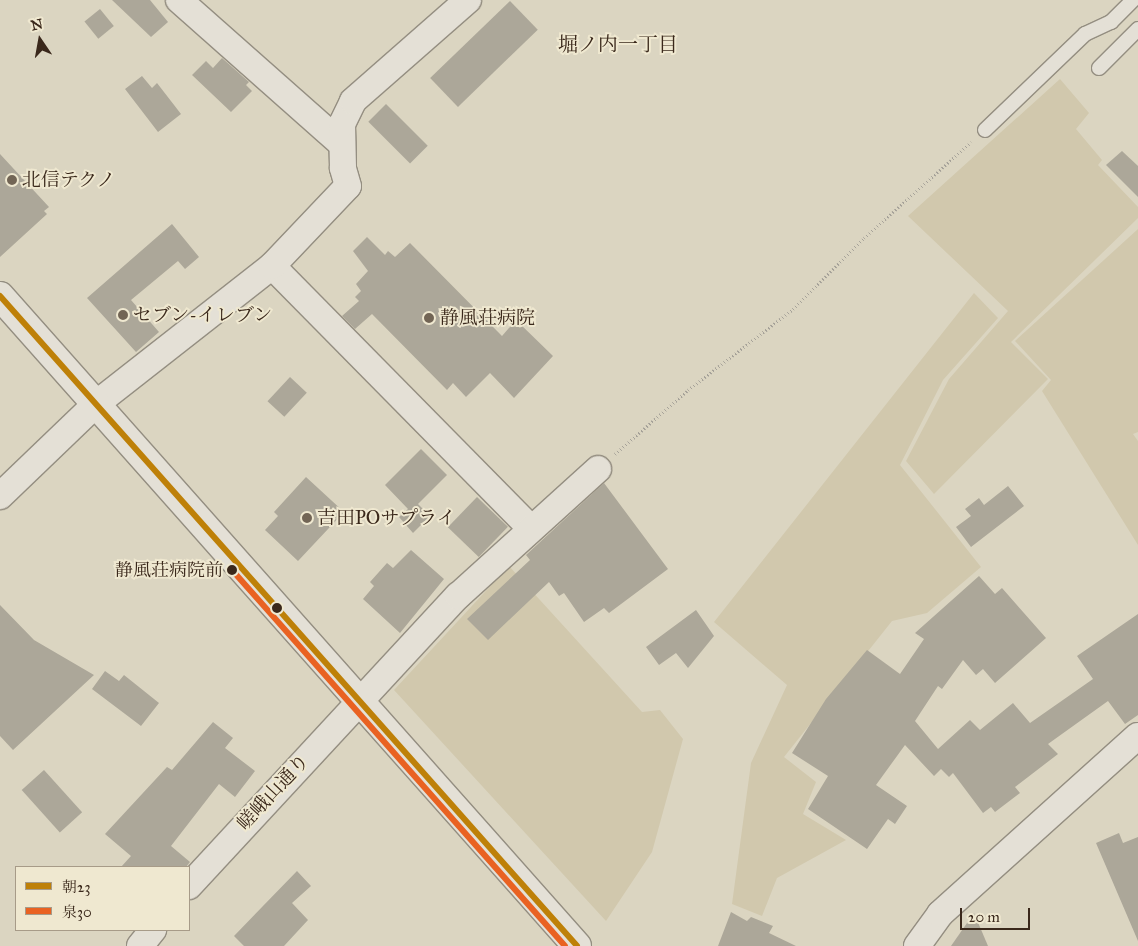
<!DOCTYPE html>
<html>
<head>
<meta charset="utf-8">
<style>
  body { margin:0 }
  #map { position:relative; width:1138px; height:946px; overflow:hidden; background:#dbd5c1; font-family:"IM FELL Great Primer","Noto Serif JP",serif }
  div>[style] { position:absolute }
  .green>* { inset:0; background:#d1c8ad }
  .building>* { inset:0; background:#aca799; transform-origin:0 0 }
  .path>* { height:3px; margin-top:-1.5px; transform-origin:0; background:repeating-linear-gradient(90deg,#a6a299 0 1px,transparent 0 3.5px) }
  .roads { filter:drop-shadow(1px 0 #948e81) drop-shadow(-1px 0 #948e81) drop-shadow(0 1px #948e81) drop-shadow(0 -1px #948e81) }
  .service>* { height:14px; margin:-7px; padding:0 7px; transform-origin:7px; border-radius:7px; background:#e4e0d6 }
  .minor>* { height:26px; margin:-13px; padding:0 13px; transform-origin:13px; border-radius:13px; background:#e4e0d6 }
  .tertiary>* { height:28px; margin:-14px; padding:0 14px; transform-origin:14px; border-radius:14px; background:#e4e0d6 }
  .bus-1>* { height:6px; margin:-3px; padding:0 3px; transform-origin:3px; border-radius:3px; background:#be8008 }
  .bus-2>* { height:6px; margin:-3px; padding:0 3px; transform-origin:3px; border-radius:3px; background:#e96222 }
  .dots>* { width:14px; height:14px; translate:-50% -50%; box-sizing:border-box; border:2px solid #efe8d0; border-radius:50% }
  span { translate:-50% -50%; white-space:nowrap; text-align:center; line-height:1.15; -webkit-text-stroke:4px #efe8d0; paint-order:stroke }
  .bus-label { font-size:18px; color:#3a281b }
  .right { translate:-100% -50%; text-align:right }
  .poi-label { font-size:19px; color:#3a281b }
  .left { translate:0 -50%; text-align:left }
  .street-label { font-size:19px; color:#3a281b }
  .neighbourhood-label { font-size:20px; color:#3a281b }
  .legend { position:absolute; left:15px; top:866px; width:175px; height:65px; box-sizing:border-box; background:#efe8d0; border:1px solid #a79b88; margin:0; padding:6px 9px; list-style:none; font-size:15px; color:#3a281b }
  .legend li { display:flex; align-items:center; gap:10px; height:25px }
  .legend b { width:25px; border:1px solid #a79b88 }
  .north { position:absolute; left:15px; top:15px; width:50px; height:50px; -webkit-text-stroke:4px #efe8d0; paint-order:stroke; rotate:348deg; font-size:14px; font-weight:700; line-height:20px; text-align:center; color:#3a281b }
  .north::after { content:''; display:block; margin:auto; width:18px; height:22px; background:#3a281b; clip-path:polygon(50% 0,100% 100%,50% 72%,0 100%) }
  .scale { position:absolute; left:960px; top:908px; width:70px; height:22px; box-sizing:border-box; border:2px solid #3a281b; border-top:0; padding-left:6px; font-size:15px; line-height:18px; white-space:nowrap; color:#3a281b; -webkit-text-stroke:4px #efe8d0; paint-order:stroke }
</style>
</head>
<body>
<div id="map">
  <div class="green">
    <div style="clip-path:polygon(1060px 79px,1089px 113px,1076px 129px,1102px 160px,1098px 165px,1138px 207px,1138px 218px,1011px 342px,1048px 379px,934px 494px,906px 461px,949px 379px,1008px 311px,908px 216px)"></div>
    <div style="clip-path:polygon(1138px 229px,1138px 432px,1133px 434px,1138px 441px,1138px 545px,1042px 391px,1051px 380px,1015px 341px)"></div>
    <div style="clip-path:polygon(974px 293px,998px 318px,943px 380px,900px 465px,981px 567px,927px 613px,892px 621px,784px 757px,816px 782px,803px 814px,846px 840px,777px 878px,762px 916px,732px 904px,751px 763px,787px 685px,714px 622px)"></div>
    <div style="clip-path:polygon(509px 566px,642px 712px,660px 710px,683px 739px,652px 852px,606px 921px,394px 690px)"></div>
  </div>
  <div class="building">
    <div style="clip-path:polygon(112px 0,150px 0,168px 22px,151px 37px)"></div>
    <div style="left:510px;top:1px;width:40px;height:111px;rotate:46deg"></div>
    <div style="left:100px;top:9px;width:22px;height:20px;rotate:51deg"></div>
    <div style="clip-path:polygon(222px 58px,249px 82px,246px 85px,252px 91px,231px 112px,192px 75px,206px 61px,213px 68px)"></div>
    <div style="clip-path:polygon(142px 76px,152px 88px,157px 83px,181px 114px,158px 132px,125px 89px)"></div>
    <div style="left:386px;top:104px;width:59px;height:25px;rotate:45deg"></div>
    <div style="clip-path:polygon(1122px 151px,1138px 166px,1138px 197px,1106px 165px)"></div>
    <div style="clip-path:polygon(0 154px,49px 207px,44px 211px,47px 214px,0 257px)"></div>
    <div style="clip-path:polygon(172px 224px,199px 257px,185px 269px,178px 261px,131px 300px,159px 332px,136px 352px,87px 298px)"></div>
    <div style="clip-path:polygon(367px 237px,385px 255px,388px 251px,395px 257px,410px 243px,502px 336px,516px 320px,553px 356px,514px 398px,490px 373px,466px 397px,453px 383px,447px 390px,372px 314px,355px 329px,342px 316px,359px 301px,355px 297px,361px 291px,356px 284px,368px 271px,353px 251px)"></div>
    <div style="left:290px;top:377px;width:23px;height:33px;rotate:43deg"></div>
    <div style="clip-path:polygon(421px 449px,447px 475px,418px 504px,430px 516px,413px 533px,399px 517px,408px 509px,385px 485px)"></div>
    <div style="clip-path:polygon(306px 477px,344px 512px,298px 561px,265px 530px,278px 516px,274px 512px)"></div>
    <div style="clip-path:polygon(604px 483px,668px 569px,609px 613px,604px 608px,584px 622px,564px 593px,559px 596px,549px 582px,488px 640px,467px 619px,530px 560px,526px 555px)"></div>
    <div style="clip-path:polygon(1008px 486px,1024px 506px,971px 547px,956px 527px,971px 516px,965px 509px,979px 498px,984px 505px)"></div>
    <div style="left:477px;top:497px;width:43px;height:42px;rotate:44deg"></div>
    <div style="clip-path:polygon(411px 550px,444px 579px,400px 633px,363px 599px,374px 586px,370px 582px,387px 563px,393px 568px)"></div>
    <div style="clip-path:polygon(979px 576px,995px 594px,1002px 588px,1046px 638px,995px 683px,983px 669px,976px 675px,963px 660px,942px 689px,938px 686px,915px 721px,938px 749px,970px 720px,980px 730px,1013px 703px,1030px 723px,1093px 679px,1077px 656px,1138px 614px,1138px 715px,1125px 724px,1108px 701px,1048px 744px,1058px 754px,1015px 787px,1020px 793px,995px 812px,991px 807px,983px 813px,953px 773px,949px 777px,941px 769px,934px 776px,905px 745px,876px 785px,907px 806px,895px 824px,888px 819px,867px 849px,808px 809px,828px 776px,792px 753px,826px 699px,867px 650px,900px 674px,924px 639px,915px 633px)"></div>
    <div style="clip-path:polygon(0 605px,34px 640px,94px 675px,13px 750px,0 736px)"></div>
    <div style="clip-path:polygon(696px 610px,714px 636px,688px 668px,676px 653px,659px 665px,646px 647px)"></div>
    <div style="clip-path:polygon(105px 671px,119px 681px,124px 675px,159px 703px,141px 726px,92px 689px)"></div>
    <div style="clip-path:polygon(213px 722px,233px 738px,225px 748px,255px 771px,235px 797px,219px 784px,171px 846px,190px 862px,186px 867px,121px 867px,131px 856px,105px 834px,167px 767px,172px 770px)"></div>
    <div style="left:44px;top:770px;width:57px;height:30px;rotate:48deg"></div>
    <div style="clip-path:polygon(1119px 833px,1123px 843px,1138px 837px,1138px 941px,1096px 843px)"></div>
    <div style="clip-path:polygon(297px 871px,311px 886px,292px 903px,308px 920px,284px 946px,244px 946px,234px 936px)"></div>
    <div style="clip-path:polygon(731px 912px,747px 921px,751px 917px,773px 926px,769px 933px,796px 946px,718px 946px)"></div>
    <div style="clip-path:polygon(974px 913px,988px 946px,951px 946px)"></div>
  </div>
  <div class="path">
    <div style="left:615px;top:454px;width:97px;rotate:-41.2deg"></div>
    <div style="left:688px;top:390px;width:133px;rotate:-37.6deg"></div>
    <div style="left:793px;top:309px;width:100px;rotate:-45deg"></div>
    <div style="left:864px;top:238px;width:144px;rotate:-41.9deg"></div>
  </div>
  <div class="roads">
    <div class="service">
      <div style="left:1099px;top:68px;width:55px;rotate:-45deg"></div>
      <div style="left:985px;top:130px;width:139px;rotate:-43.8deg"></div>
      <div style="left:1085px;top:34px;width:29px;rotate:-25deg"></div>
      <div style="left:1111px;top:22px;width:31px;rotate:-45deg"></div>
    </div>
    <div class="minor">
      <div style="left:179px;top:0;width:217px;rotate:41.5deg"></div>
      <div style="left:272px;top:266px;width:369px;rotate:45.4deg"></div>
      <div style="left:0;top:496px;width:133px;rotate:-43.8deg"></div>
      <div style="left:96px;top:404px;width:224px;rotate:-38.1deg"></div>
      <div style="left:272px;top:266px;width:110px;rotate:-46.5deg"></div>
      <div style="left:348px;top:186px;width:19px;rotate:-106deg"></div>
      <div style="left:343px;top:168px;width:44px;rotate:-91.3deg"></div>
      <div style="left:342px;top:124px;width:25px;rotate:-64deg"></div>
      <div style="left:353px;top:101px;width:153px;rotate:-41.3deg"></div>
      <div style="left:189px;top:886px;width:396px;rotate:-47.2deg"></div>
      <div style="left:458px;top:596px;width:189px;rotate:-42.2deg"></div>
      <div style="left:140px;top:946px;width:21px;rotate:-51deg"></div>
      <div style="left:917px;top:946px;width:39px;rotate:-54deg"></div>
      <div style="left:940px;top:914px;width:266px;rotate:-42deg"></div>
    </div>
    <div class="tertiary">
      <div style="left:0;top:296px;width:869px;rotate:48.4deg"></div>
    </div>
  </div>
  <div class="bus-1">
    <div style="left:0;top:296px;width:869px;rotate:48.4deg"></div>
  </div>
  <div class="bus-2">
    <div style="left:232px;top:570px;width:502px;rotate:48.47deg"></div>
  </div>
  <div class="dots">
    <div style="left:12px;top:180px;background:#726555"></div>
    <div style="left:123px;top:315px;background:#726555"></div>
    <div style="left:429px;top:318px;background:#726555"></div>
    <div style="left:307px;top:518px;background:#726555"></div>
    <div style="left:232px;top:570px;background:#3a281b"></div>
    <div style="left:277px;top:608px;background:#3a281b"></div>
  </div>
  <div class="bus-label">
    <span class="right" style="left:223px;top:570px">静風荘病院前</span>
  </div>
  <div class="poi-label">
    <span class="left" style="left:22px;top:180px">北信テクノ</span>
    <span class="left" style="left:133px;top:315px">セブン-イレブン</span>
    <span class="left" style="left:440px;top:318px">静風荘病院</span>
    <span class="left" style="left:317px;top:518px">吉田POサプライ</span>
  </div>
  <div class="street-label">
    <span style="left:273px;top:792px;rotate:-47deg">嵯峨山通り</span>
  </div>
  <div class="neighbourhood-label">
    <span style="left:618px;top:44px">堀ノ内一丁目</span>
  </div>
  <ul class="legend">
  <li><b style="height:6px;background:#be8008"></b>朝23</li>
  <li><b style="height:6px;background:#e96222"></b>泉30</li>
  </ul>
  <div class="north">N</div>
  <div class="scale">20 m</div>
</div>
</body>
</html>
